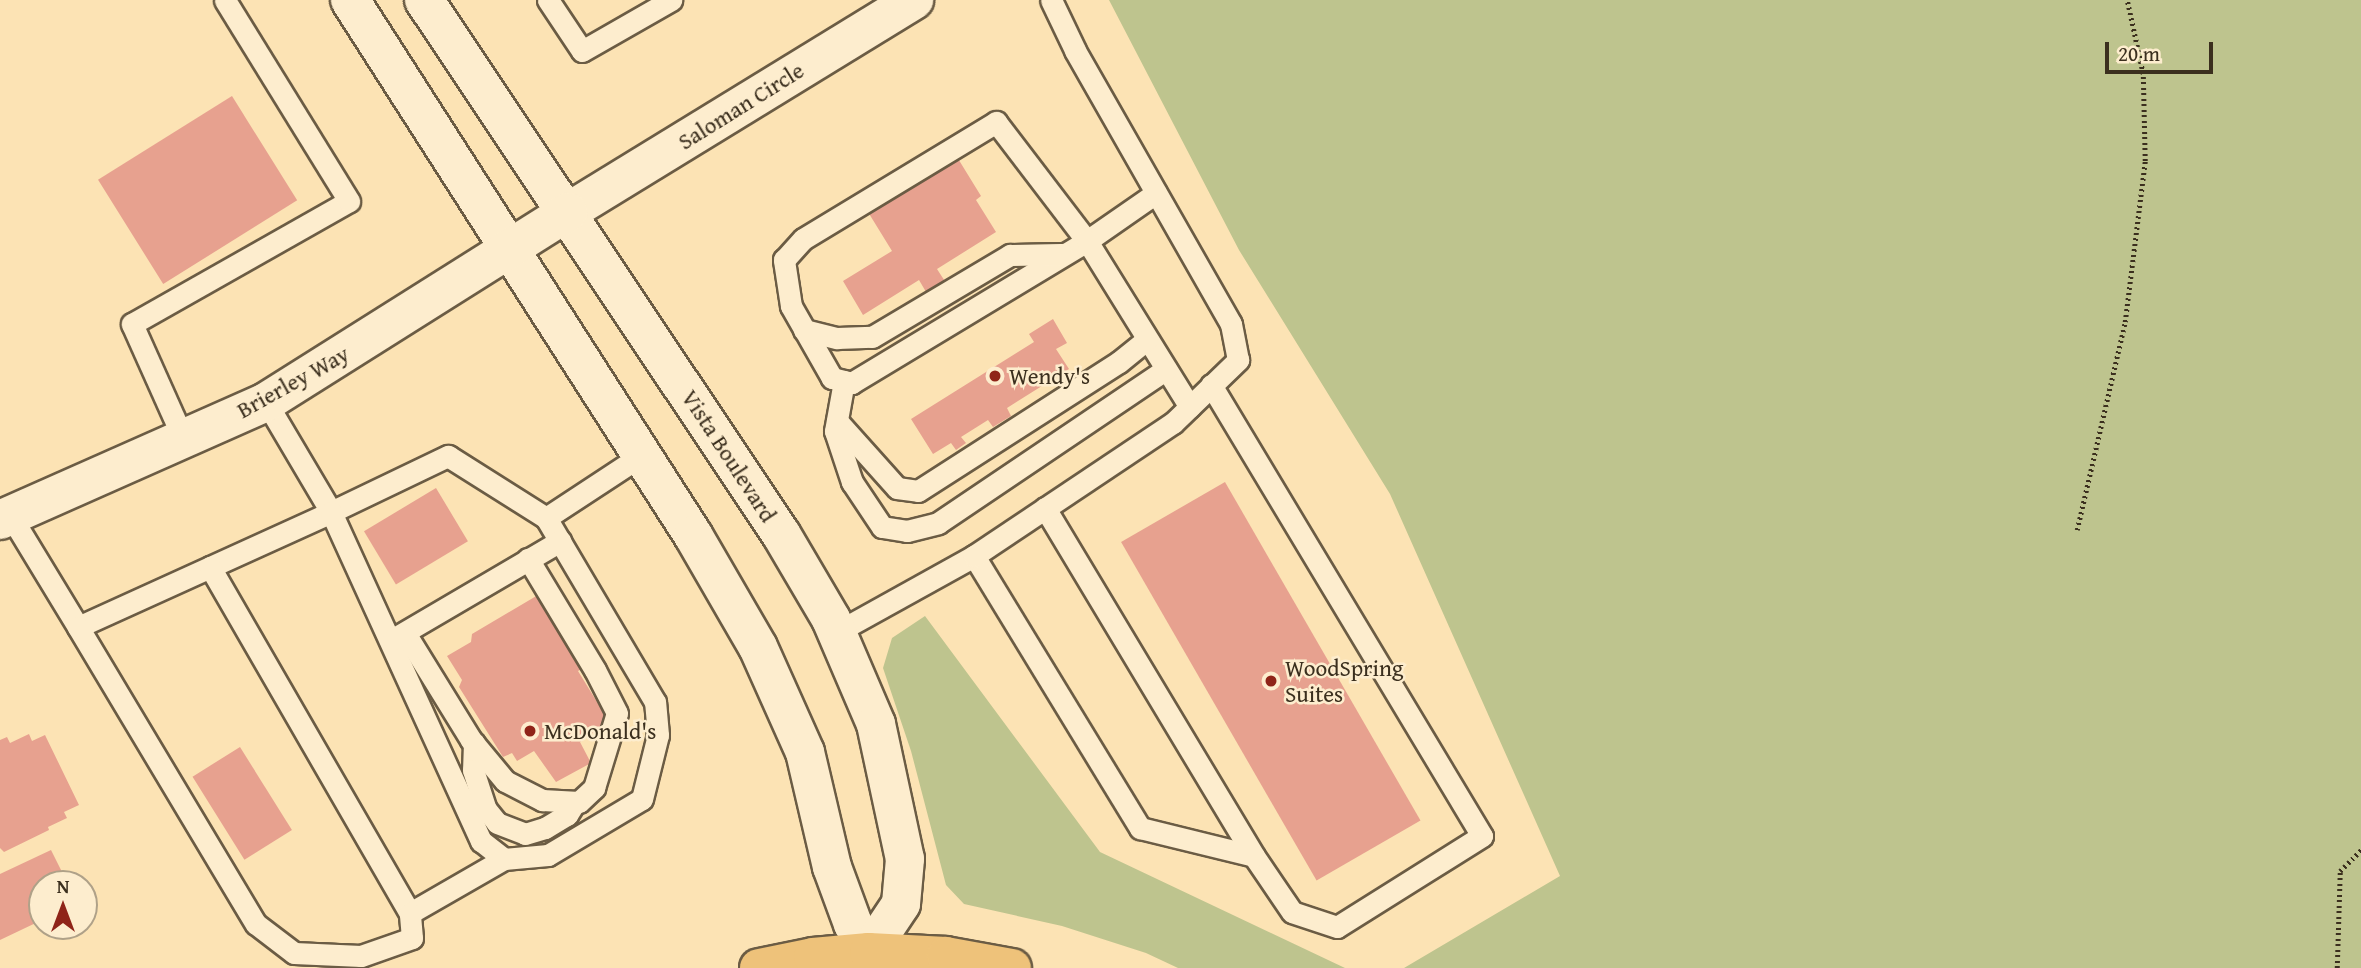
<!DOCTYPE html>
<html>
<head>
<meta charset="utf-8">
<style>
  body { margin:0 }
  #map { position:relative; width:2361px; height:968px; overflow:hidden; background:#fce3b4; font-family:"Gentium Book Plus",serif }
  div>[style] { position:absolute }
  .green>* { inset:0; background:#bec48e }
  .building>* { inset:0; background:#e7a18f; transform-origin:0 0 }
  .path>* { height:4.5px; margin-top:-2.25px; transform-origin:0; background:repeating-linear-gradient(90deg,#3b2f1e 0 2px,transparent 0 5.5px) }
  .roads { filter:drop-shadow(2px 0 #6b5c44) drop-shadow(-2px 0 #6b5c44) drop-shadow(0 2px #6b5c44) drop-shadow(0 -2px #6b5c44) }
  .lane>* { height:21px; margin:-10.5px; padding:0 10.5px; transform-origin:10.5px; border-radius:10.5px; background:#fdedce }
  .street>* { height:38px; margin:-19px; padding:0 19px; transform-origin:19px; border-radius:19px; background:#fdedce }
  .secondary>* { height:38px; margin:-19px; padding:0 19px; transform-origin:19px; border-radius:19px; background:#fdedce }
  .highway>* { height:38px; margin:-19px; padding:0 19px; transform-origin:19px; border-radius:19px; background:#eec27a }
  .dots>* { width:19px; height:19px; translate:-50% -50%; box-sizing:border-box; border:4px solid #fdedce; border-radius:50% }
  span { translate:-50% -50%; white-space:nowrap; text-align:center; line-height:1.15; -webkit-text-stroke:5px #fdedce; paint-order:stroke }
  .street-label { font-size:23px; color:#3b2f1e }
  .poi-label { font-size:23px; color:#3b2f1e }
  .left { translate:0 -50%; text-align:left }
  .north { position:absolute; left:28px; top:870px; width:70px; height:70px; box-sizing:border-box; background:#fdedce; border:2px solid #afa188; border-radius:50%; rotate:0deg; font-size:19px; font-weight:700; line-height:28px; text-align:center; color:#3b2f1e }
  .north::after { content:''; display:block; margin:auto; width:24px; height:32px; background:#8f2418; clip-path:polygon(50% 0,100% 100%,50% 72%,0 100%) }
  .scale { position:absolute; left:2105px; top:42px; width:108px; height:32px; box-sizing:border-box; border:4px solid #3b2f1e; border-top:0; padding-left:9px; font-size:21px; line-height:24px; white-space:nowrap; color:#3b2f1e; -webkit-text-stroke:5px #fdedce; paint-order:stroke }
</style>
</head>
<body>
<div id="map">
  <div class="green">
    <div style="clip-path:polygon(1109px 0,2361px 0,2361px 968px,1404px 968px,1560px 876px,1390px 494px,1239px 250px)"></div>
    <div style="clip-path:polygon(925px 616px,1100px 852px,1345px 968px,1178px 968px,1146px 953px,1062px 926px,964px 904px,946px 885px,911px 751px,883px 668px,892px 638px)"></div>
  </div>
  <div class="building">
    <div style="left:232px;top:96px;width:123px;height:158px;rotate:58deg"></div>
    <div style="clip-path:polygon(957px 157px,981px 196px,976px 200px,996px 232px,937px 269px,948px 286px,929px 297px,919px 280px,863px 315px,843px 281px,892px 251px,868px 212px)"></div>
    <div style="clip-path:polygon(1053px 319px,1067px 343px,1056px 349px,1069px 369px,1007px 408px,1011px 416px,993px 427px,988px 420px,961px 437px,966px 443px,956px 450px,951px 443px,933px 454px,911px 419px,1034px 342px,1029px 334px)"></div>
    <div style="left:1225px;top:482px;width:391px;height:120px;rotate:60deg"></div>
    <div style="left:436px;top:488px;width:62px;height:84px;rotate:59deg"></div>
    <div style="clip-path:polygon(538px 595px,585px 667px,578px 671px,602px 710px,614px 713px,608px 735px,593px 733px,580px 742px,591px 763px,556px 782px,534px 751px,517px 761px,512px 753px,503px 757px,459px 687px,462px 680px,447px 656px,471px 642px,472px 634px)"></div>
    <div style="clip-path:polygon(29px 734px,32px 741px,45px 735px,79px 805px,64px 812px,67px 818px,48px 827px,49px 830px,4px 852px,0 848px,0 740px,7px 737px,10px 743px)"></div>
    <div style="left:240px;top:747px;width:98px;height:56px;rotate:58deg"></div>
    <div style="clip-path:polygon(51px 850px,68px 884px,42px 884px,42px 920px,0 940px,0 874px)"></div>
  </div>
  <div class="path">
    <div style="left:2077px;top:530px;width:213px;rotate:-77deg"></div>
    <div style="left:2125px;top:322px;width:162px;rotate:-82.9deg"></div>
    <div style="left:2145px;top:161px;width:87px;rotate:-91.3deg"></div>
    <div style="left:2143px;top:74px;width:76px;rotate:-102.2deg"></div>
    <div style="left:2337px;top:968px;width:97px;rotate:-88.2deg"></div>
    <div style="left:2340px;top:871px;width:30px;rotate:-45deg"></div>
  </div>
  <div class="roads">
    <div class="lane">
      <div style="left:548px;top:0;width:61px;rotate:56.3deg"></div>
      <div style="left:582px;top:51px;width:103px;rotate:-29.8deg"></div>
      <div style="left:996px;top:122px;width:150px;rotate:52.6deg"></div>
      <div style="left:1087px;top:241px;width:275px;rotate:148.9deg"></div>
      <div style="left:852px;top:383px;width:21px;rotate:-166deg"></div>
      <div style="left:832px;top:378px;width:83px;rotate:-119.7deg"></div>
      <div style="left:791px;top:306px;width:47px;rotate:-98.7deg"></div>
      <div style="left:784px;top:260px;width:28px;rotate:-48deg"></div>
      <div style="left:803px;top:239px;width:226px;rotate:-31.2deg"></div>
      <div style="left:1156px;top:193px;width:84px;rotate:145.2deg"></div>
      <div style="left:1087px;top:241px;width:195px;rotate:58.2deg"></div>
      <div style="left:804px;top:330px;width:34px;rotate:14deg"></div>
      <div style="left:837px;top:338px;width:35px;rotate:-2deg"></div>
      <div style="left:872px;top:337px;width:161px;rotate:-30.7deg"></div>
      <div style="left:1010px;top:255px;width:52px;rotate:-1.1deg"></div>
      <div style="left:844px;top:381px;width:51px;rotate:100.2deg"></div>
      <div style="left:835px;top:431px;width:54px;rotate:71.6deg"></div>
      <div style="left:852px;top:482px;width:54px;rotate:56.3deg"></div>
      <div style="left:882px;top:527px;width:25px;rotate:9deg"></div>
      <div style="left:907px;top:531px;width:32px;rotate:-14deg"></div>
      <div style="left:938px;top:523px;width:275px;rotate:-34deg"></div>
      <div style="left:1211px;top:385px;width:526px;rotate:59deg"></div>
      <div style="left:1482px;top:836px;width:171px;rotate:147.9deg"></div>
      <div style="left:1337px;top:927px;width:47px;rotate:-161.6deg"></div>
      <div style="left:1292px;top:912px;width:68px;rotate:-124.2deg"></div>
      <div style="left:266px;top:402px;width:128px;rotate:59.4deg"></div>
      <div style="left:331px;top:512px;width:130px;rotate:-25.6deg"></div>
      <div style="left:448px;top:456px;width:116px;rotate:32.3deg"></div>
      <div style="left:546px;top:518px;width:115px;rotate:-33.3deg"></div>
      <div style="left:837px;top:421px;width:90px;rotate:48.2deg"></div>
      <div style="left:897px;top:488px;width:21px;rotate:8deg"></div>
      <div style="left:918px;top:491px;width:239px;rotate:-32.7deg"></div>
      <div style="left:1119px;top:362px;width:36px;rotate:-39deg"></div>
      <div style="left:183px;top:438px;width:125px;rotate:-114.1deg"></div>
      <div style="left:132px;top:324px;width:249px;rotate:-29.5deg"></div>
      <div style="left:349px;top:201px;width:236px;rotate:-121.7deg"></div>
      <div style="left:10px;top:515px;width:131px;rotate:58.7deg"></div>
      <div style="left:78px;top:627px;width:278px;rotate:-24.4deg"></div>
      <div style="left:331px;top:512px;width:362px;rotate:65.5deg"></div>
      <div style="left:481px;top:841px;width:29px;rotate:38deg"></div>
      <div style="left:504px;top:859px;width:44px;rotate:-5.2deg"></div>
      <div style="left:548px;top:855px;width:109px;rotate:-30.8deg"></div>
      <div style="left:642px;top:799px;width:66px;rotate:-76deg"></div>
      <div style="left:658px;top:735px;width:33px;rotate:-95deg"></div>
      <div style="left:655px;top:702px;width:214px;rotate:-120.6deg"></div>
      <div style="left:974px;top:556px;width:319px;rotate:58.6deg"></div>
      <div style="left:1140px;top:828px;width:117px;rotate:13.8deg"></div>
      <div style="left:1254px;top:856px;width:406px;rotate:-121deg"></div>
      <div style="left:210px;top:567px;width:400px;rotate:60deg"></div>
      <div style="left:410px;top:913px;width:108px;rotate:-29.9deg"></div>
      <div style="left:78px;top:627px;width:346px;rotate:59.1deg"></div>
      <div style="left:256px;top:924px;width:48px;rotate:37.3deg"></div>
      <div style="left:294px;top:953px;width:67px;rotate:2.6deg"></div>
      <div style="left:361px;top:956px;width:54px;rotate:-19.4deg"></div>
      <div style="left:412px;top:938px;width:25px;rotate:-95deg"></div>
      <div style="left:837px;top:632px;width:157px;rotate:-29deg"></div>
      <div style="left:974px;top:556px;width:239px;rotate:-33.8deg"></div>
      <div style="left:1173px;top:423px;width:91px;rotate:-44.1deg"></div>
      <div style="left:1238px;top:360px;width:37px;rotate:-101deg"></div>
      <div style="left:1231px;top:324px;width:315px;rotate:-119.7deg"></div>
      <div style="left:1075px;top:50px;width:55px;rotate:-115.6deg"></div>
      <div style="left:405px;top:633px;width:126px;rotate:58.3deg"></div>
      <div style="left:471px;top:740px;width:53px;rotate:50.3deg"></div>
      <div style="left:505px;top:781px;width:42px;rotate:27.2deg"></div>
      <div style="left:542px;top:800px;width:37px;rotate:3deg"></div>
      <div style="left:579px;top:802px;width:21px;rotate:-43deg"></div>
      <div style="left:594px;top:788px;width:78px;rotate:-73deg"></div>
      <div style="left:617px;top:713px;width:48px;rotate:-117.1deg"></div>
      <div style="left:595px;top:670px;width:130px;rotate:-121.1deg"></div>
      <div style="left:393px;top:639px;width:194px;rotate:-30.4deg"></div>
      <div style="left:474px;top:743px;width:27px;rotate:92deg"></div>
      <div style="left:473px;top:770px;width:40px;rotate:72deg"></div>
      <div style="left:485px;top:808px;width:19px;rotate:51deg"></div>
      <div style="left:497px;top:823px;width:30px;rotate:21deg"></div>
      <div style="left:525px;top:834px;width:21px;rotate:-17deg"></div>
      <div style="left:545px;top:828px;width:26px;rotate:-31deg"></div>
      <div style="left:567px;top:815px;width:15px;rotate:-58deg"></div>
    </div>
    <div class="street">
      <div style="left:568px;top:212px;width:406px;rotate:-31.5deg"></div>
    </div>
    <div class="secondary">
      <div style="left:350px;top:0;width:636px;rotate:57.34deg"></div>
      <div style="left:693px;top:535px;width:129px;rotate:59.9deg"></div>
      <div style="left:758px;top:647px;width:115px;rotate:65.9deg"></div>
      <div style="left:805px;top:752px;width:118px;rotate:76.8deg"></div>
      <div style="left:832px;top:867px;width:61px;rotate:69.8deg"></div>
      <div style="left:853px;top:924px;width:32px;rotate:60deg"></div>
      <div style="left:869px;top:952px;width:16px;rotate:86deg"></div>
      <div style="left:424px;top:0;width:642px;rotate:56.24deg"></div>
      <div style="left:781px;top:534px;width:99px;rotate:59.5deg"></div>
      <div style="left:831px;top:619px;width:114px;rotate:66.8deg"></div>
      <div style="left:876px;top:724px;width:138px;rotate:77.9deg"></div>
      <div style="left:905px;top:859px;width:45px;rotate:95.1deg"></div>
      <div style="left:901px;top:904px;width:58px;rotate:123.7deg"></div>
      <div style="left:0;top:520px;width:291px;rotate:-23.9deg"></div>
      <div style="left:266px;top:402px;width:357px;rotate:-32.2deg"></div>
    </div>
    <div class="highway">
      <div style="left:759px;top:968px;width:55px;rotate:-11.5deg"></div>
      <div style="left:813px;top:957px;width:56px;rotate:-5.1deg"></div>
      <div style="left:869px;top:952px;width:77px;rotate:3deg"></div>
      <div style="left:946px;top:956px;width:67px;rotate:10.3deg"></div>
    </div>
  </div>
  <div class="dots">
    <div style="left:995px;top:376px;background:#8f2418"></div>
    <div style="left:1271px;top:681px;background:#8f2418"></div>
    <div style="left:530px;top:731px;background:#8f2418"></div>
  </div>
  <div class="street-label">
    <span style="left:741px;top:106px;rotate:-32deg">Saloman Circle</span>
    <span style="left:293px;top:382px;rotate:-29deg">Brierley Way</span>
    <span style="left:729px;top:456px;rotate:57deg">Vista Boulevard</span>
  </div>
  <div class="poi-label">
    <span class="left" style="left:1009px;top:376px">Wendy's</span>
    <span class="left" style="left:1285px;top:681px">WoodSpring<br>Suites</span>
    <span class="left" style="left:544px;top:731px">McDonald's</span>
  </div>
  <div class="north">N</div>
  <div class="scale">20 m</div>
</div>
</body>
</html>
